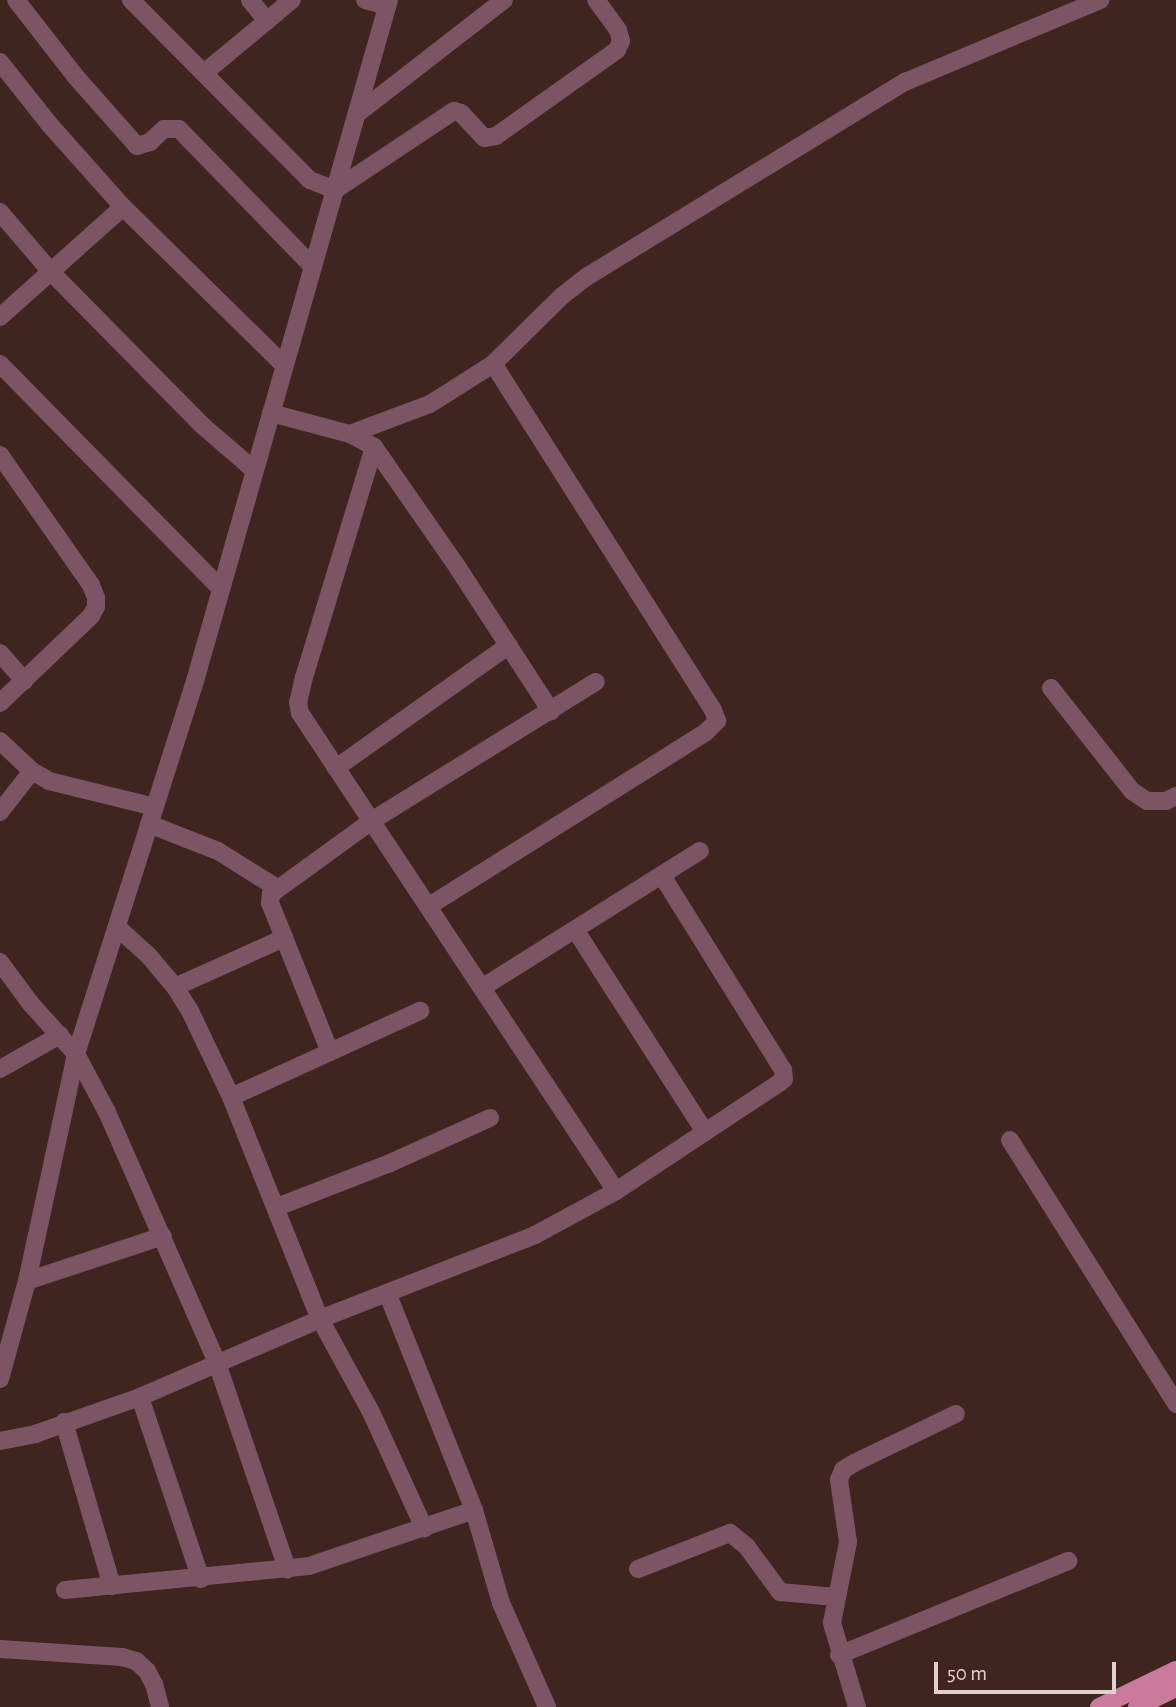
<!DOCTYPE html>
<html>
<head>
<meta charset="utf-8">
<style>
  body { margin:0 }
  #map { position:relative; width:1176px; height:1707px; overflow:hidden; background:#3f2420; font-family:"Alegreya Sans",sans-serif }
  div>[style] { position:absolute }
  .minor>* { height:18px; margin:-9px; padding:0 9px; transform-origin:9px; border-radius:9px; background:#7c5564 }
  .major>* { height:18px; margin:-9px; padding:0 9px; transform-origin:9px; border-radius:9px; background:#ca7a9a }
  span { translate:-50% -50%; white-space:nowrap; text-align:center; line-height:1.15; -webkit-text-stroke:6px #3f2420; paint-order:stroke }
  .scale { position:absolute; left:934px; top:1662px; width:182px; height:32px; box-sizing:border-box; border:4px solid #e2d0cd; border-top:0; padding-left:9px; font-size:21px; line-height:24px; white-space:nowrap; color:#e2d0cd; -webkit-text-stroke:5px #3f2420; paint-order:stroke }
</style>
</head>
<body>
<div id="map">
  <div class="minor">
    <div style="left:16px;top:0;width:98px;rotate:52.1deg"></div>
    <div style="left:76px;top:77px;width:92px;rotate:48.5deg"></div>
    <div style="left:137px;top:146px;width:14px;rotate:-17deg"></div>
    <div style="left:150px;top:142px;width:19px;rotate:-43deg"></div>
    <div style="left:164px;top:129px;width:15px"></div>
    <div style="left:179px;top:129px;width:192px;rotate:45.8deg"></div>
    <div style="left:131px;top:0;width:254px;rotate:45.2deg"></div>
    <div style="left:310px;top:180px;width:27px;rotate:22deg"></div>
    <div style="left:335px;top:190px;width:143px;rotate:-33.6deg"></div>
    <div style="left:454px;top:111px;width:7px;rotate:16deg"></div>
    <div style="left:461px;top:113px;width:34px;rotate:47deg"></div>
    <div style="left:484px;top:138px;width:12px;rotate:-9deg"></div>
    <div style="left:496px;top:136px;width:148px;rotate:-35.4deg"></div>
    <div style="left:617px;top:50px;width:10px;rotate:-66deg"></div>
    <div style="left:621px;top:41px;width:11px;rotate:-105deg"></div>
    <div style="left:618px;top:30px;width:37px;rotate:-126deg"></div>
    <div style="left:250px;top:0;width:27px;rotate:51deg"></div>
    <div style="left:365px;top:0;width:23px;rotate:15deg"></div>
    <div style="left:0;top:62px;width:80px;rotate:51.6deg"></div>
    <div style="left:50px;top:125px;width:110px;rotate:48.3deg"></div>
    <div style="left:123px;top:207px;width:226px;rotate:44.5deg"></div>
    <div style="left:204px;top:73px;width:114px;rotate:-39.7deg"></div>
    <div style="left:357px;top:114px;width:186px;rotate:-37.8deg"></div>
    <div style="left:0;top:212px;width:79px;rotate:49.6deg"></div>
    <div style="left:51px;top:272px;width:216px;rotate:45.4deg"></div>
    <div style="left:203px;top:426px;width:67px;rotate:40.8deg"></div>
    <div style="left:0;top:317px;width:165px;rotate:-41.8deg"></div>
    <div style="left:0;top:364px;width:315px;rotate:45.5deg"></div>
    <div style="left:271px;top:413px;width:82px;rotate:14.9deg"></div>
    <div style="left:350px;top:434px;width:27px;rotate:28deg"></div>
    <div style="left:374px;top:447px;width:147px;rotate:55.2deg"></div>
    <div style="left:458px;top:568px;width:171px;rotate:57deg"></div>
    <div style="left:350px;top:434px;width:85px;rotate:-20.6deg"></div>
    <div style="left:430px;top:404px;width:75px;rotate:-32.4deg"></div>
    <div style="left:493px;top:364px;width:97px;rotate:-44.6deg"></div>
    <div style="left:562px;top:296px;width:33px;rotate:-38deg"></div>
    <div style="left:588px;top:276px;width:372px;rotate:-31.5deg"></div>
    <div style="left:905px;top:82px;width:212px;rotate:-22.8deg"></div>
    <div style="left:374px;top:447px;width:240px;rotate:106.9deg"></div>
    <div style="left:304px;top:677px;width:26px;rotate:103deg"></div>
    <div style="left:298px;top:702px;width:11px;rotate:80deg"></div>
    <div style="left:300px;top:713px;width:573px;rotate:56.53deg"></div>
    <div style="left:0;top:455px;width:159px;rotate:55deg"></div>
    <div style="left:91px;top:585px;width:14px;rotate:69deg"></div>
    <div style="left:96px;top:598px;width:9px;rotate:90deg"></div>
    <div style="left:96px;top:607px;width:10px;rotate:119deg"></div>
    <div style="left:91px;top:616px;width:126px;rotate:136.3deg"></div>
    <div style="left:0;top:653px;width:37px;rotate:49deg"></div>
    <div style="left:1051px;top:688px;width:131px;rotate:51.8deg"></div>
    <div style="left:1132px;top:791px;width:18px;rotate:34deg"></div>
    <div style="left:1147px;top:801px;width:19px"></div>
    <div style="left:1166px;top:801px;width:11px;rotate:-27deg"></div>
    <div style="left:0;top:741px;width:44px;rotate:43.2deg"></div>
    <div style="left:32px;top:771px;width:20px;rotate:30deg"></div>
    <div style="left:49px;top:781px;width:109px;rotate:13.8deg"></div>
    <div style="left:336px;top:768px;width:212px;rotate:-35.4deg"></div>
    <div style="left:0;top:812px;width:52px;rotate:-52deg"></div>
    <div style="left:149px;top:824px;width:74px;rotate:21.4deg"></div>
    <div style="left:218px;top:851px;width:70px;rotate:32.1deg"></div>
    <div style="left:429px;top:906px;width:327px;rotate:-32.1deg"></div>
    <div style="left:706px;top:732px;width:16px;rotate:-45deg"></div>
    <div style="left:717px;top:721px;width:12px;rotate:-110deg"></div>
    <div style="left:713px;top:710px;width:410px;rotate:-122.4deg"></div>
    <div style="left:117px;top:927px;width:43px;rotate:42.2deg"></div>
    <div style="left:149px;top:956px;width:40px;rotate:50deg"></div>
    <div style="left:175px;top:987px;width:28px;rotate:58deg"></div>
    <div style="left:190px;top:1011px;width:95px;rotate:64.5deg"></div>
    <div style="left:231px;top:1097px;width:239px;rotate:68.2deg"></div>
    <div style="left:320px;top:1319px;width:106px;rotate:61.3deg"></div>
    <div style="left:371px;top:1412px;width:128px;rotate:65.4deg"></div>
    <div style="left:576px;top:931px;width:239px;rotate:57.3deg"></div>
    <div style="left:0;top:962px;width:52px;rotate:53.6deg"></div>
    <div style="left:31px;top:1004px;width:67px;rotate:48deg"></div>
    <div style="left:76px;top:1054px;width:66px;rotate:61.9deg"></div>
    <div style="left:107px;top:1112px;width:274px;rotate:66.3deg"></div>
    <div style="left:217px;top:1363px;width:218px;rotate:71.2deg"></div>
    <div style="left:175px;top:987px;width:120px;rotate:-24.2deg"></div>
    <div style="left:483px;top:987px;width:256px;rotate:-32.1deg"></div>
    <div style="left:330px;top:1052px;width:161px;rotate:-111.9deg"></div>
    <div style="left:270px;top:903px;width:9px;rotate:-84deg"></div>
    <div style="left:271px;top:894px;width:126px;rotate:-36deg"></div>
    <div style="left:373px;top:820px;width:262px;rotate:-31.8deg"></div>
    <div style="left:0;top:1069px;width:69px;rotate:-29.5deg"></div>
    <div style="left:231px;top:1097px;width:208px;rotate:-24.5deg"></div>
    <div style="left:1010px;top:1140px;width:312px;rotate:57.8deg"></div>
    <div style="left:277px;top:1207px;width:119px;rotate:-21.2deg"></div>
    <div style="left:388px;top:1164px;width:112px;rotate:-24.3deg"></div>
    <div style="left:27px;top:1281px;width:143px;rotate:-18.3deg"></div>
    <div style="left:388px;top:1295px;width:232px;rotate:68.2deg"></div>
    <div style="left:474px;top:1510px;width:97px;rotate:73.8deg"></div>
    <div style="left:501px;top:1603px;width:114px;rotate:66.1deg"></div>
    <div style="left:0;top:1379px;width:102px;rotate:-74.6deg"></div>
    <div style="left:27px;top:1281px;width:232px;rotate:-77.8deg"></div>
    <div style="left:76px;top:1054px;width:392px;rotate:-72.3deg"></div>
    <div style="left:195px;top:681px;width:708px;rotate:-74.1deg"></div>
    <div style="left:140px;top:1397px;width:192px;rotate:71.5deg"></div>
    <div style="left:64px;top:1422px;width:171px;rotate:73.7deg"></div>
    <div style="left:0;top:1441px;width:36px;rotate:-11deg"></div>
    <div style="left:35px;top:1434px;width:111px;rotate:-19.4deg"></div>
    <div style="left:140px;top:1397px;width:196px;rotate:-23.4deg"></div>
    <div style="left:320px;top:1319px;width:231px;rotate:-21.3deg"></div>
    <div style="left:535px;top:1235px;width:92px;rotate:-28.5deg"></div>
    <div style="left:616px;top:1191px;width:196px;rotate:-33.5deg"></div>
    <div style="left:779px;top:1083px;width:6px;rotate:-39deg"></div>
    <div style="left:784px;top:1079px;width:9px;rotate:-96deg"></div>
    <div style="left:783px;top:1070px;width:227px;rotate:-121.9deg"></div>
    <div style="left:638px;top:1569px;width:99px;rotate:-21.4deg"></div>
    <div style="left:730px;top:1533px;width:22px;rotate:39deg"></div>
    <div style="left:747px;top:1547px;width:56px;rotate:53.7deg"></div>
    <div style="left:780px;top:1592px;width:56px;rotate:5.1deg"></div>
    <div style="left:65px;top:1590px;width:245px;rotate:-5.6deg"></div>
    <div style="left:309px;top:1566px;width:174px;rotate:-18.7deg"></div>
    <div style="left:0;top:1649px;width:122px;rotate:3.8deg"></div>
    <div style="left:122px;top:1657px;width:15px;rotate:16deg"></div>
    <div style="left:136px;top:1661px;width:15px;rotate:42deg"></div>
    <div style="left:147px;top:1671px;width:15px;rotate:62deg"></div>
    <div style="left:154px;top:1684px;width:24px;rotate:75deg"></div>
    <div style="left:839px;top:1655px;width:248px;rotate:-22.3deg"></div>
    <div style="left:857px;top:1707px;width:88px;rotate:-106.6deg"></div>
    <div style="left:832px;top:1623px;width:83px;rotate:-78.8deg"></div>
    <div style="left:848px;top:1542px;width:63px;rotate:-98.3deg"></div>
    <div style="left:839px;top:1480px;width:11px;rotate:-68deg"></div>
    <div style="left:843px;top:1470px;width:13px;rotate:-32deg"></div>
    <div style="left:854px;top:1463px;width:113px;rotate:-25.7deg"></div>
  </div>
  <div class="major">
    <div style="left:1099px;top:1707px;width:85px;rotate:-25.7deg"></div>
    <div style="left:1137px;top:1707px;width:43px;rotate:-26deg"></div>
  </div>
  <div class="scale">50 m</div>
</div>
</body>
</html>
